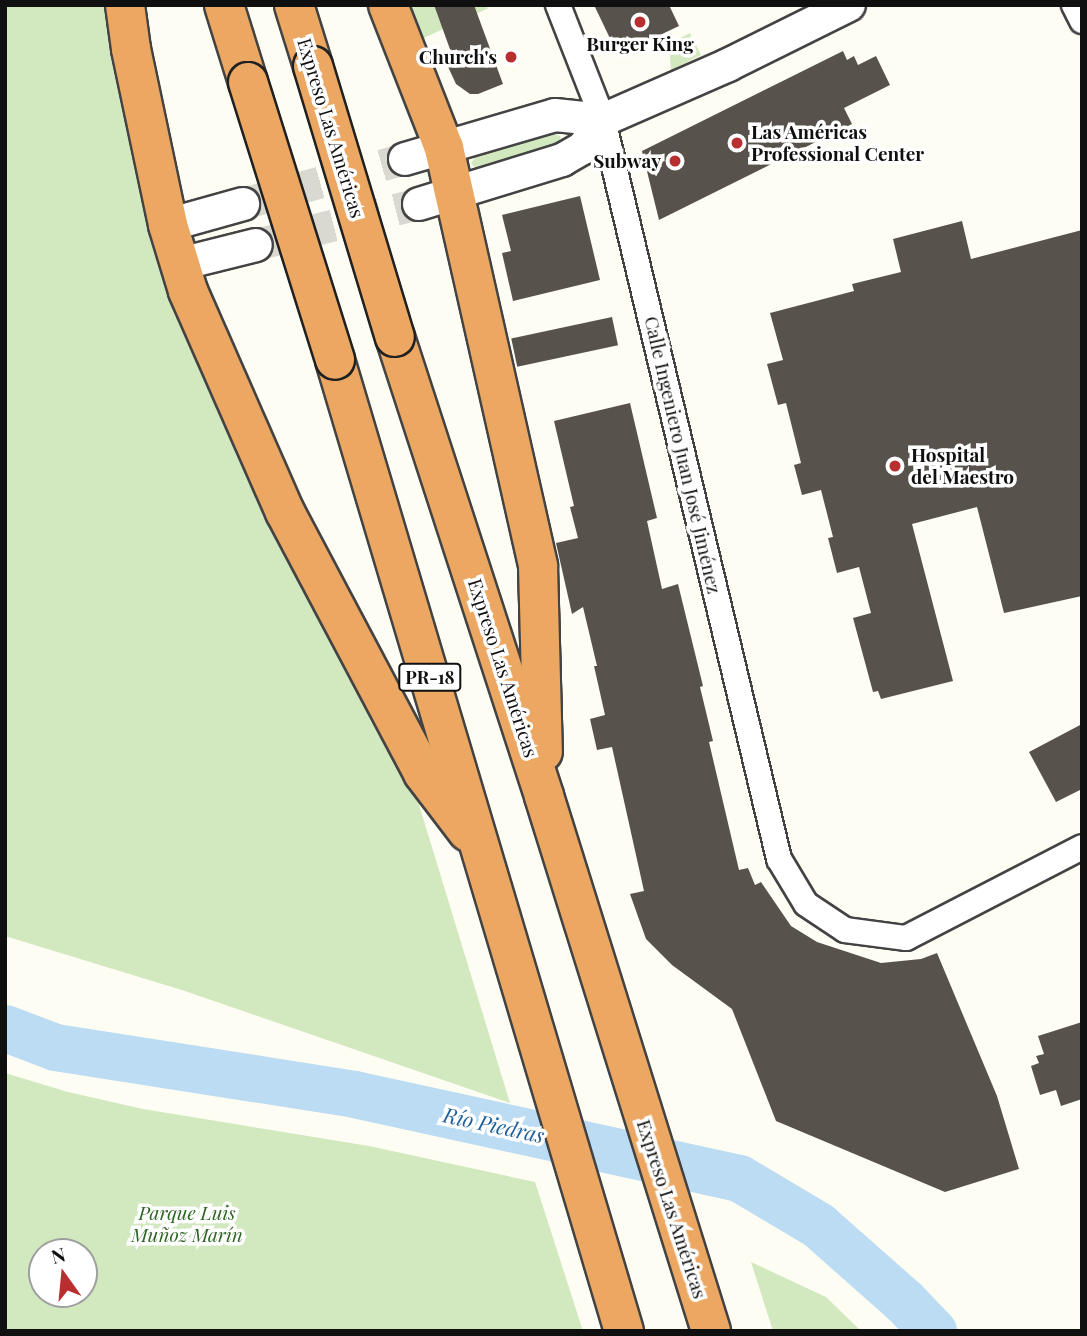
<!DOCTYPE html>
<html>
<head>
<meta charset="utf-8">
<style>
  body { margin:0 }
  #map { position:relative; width:1087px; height:1336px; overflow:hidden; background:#fefdf3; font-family:"Playfair Display",serif }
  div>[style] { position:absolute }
  .green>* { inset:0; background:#d2e8be }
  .river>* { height:47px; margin:-23.5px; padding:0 23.5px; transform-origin:23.5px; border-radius:23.5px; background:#bbdcf3 }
  .building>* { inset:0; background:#58524d; transform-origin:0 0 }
  .tertiary-tunnel>* { height:32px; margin-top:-16px; transform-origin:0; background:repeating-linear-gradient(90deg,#dad9d1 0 32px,transparent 0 48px) }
  .roads { filter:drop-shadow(2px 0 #434343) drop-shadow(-2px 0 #434343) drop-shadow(0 2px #434343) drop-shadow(0 -2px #434343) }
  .minor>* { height:24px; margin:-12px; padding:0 12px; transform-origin:12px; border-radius:12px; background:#fff }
  .tertiary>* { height:32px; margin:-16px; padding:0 16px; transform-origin:16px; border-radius:16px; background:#fff }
  .motorway>* { height:38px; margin:-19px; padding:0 19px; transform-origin:19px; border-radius:19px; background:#eca863 }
  .bridges { filter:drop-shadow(2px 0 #212121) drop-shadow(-2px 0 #212121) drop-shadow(0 2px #212121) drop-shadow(0 -2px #212121) }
  .motorway-bridge>* { height:38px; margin:-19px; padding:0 19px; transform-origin:19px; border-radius:19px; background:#eca863 }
  .dots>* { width:19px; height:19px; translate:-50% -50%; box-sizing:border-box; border:4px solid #fff; border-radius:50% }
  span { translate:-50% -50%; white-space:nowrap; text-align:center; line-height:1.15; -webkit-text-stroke:7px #fff; paint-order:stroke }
  .shield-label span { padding:2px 5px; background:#fff; border:2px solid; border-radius:5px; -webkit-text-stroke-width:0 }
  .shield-label { font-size:18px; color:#101010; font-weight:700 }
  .poi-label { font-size:19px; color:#101010; font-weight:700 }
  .right { translate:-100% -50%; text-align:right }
  .left { translate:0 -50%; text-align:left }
  .street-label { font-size:19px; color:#101010 }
  .park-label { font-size:19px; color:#2e6523; font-style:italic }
  .water-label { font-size:21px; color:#1f609c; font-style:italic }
  .frame { position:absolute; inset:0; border:7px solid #101010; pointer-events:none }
  .north { position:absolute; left:28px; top:1238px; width:70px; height:70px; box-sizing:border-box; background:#fff; border:2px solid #9f9f9f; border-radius:50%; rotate:345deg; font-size:19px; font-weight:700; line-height:28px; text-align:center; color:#101010 }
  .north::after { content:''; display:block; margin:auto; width:24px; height:32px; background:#b92e2f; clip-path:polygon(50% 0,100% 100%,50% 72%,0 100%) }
</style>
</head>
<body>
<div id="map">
  <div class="green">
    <div style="clip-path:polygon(5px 5px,115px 5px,145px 165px,406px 762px,510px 1103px,185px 991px,5px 936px)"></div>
    <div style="clip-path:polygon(402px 5px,434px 5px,439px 19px,476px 5px,489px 8px,415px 42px)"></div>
    <div style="clip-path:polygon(690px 33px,701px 55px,671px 70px,669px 44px)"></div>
    <div style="clip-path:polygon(553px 133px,561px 137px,557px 145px,483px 168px,475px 168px,471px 163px,476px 156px,486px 152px)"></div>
    <div style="clip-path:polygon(evenodd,5px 1073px,68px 1092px,143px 1109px,369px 1146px,535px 1182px,583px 1331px,5px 1331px,5px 1073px,84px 1252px,84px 1294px,42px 1294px,42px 1252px,84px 1252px)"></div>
    <div style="clip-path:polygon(751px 1262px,826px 1297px,861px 1331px,773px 1331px)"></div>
  </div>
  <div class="river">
    <div style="left:5px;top:1028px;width:53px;rotate:20.8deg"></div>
    <div style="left:55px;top:1047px;width:303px;rotate:8.9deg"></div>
    <div style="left:354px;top:1094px;width:394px;rotate:12.3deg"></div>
    <div style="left:739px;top:1178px;width:92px;rotate:30.7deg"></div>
    <div style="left:818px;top:1225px;width:115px;rotate:41.5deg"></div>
    <div style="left:904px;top:1301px;width:42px;rotate:46deg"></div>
  </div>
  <div class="building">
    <div style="clip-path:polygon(434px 5px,474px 5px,503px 84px,478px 94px,470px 94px,456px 84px,443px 56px,451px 52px)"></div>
    <div style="clip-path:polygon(594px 5px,669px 5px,679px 26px,618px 55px)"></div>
    <div style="clip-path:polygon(843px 51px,847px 60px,854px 56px,858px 65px,876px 56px,890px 85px,844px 108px,852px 124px,659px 220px,642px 151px)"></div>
    <div style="clip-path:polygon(580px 196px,600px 280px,513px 301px,502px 253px,511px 251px,502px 215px)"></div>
    <div style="clip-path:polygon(962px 221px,971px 259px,1082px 230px,1082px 596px,1004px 613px,977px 507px,912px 524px,953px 681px,881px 699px,878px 691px,873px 692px,853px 618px,871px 613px,859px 567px,837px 573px,828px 538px,833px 537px,821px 490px,802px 495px,794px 465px,801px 463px,786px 403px,778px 405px,767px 364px,783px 360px,770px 313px,854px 291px,852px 284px,901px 272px,893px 239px)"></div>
    <div style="left:612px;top:317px;width:29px;height:103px;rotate:78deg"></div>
    <div style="clip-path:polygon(630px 403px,657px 518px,647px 521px,662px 589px,678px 584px,703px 686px,700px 687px,713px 741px,709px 742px,739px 870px,748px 868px,755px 885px,761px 882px,791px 926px,817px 942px,881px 963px,921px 959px,937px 953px,997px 1096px,1019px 1169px,945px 1192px,776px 1121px,732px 1009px,672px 965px,646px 939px,630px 894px,644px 891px,612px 747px,597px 750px,590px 719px,605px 715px,594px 666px,597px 666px,583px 607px,572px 614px,556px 543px,578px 538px,570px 507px,574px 506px,554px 421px)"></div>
    <div style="clip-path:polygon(1082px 724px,1082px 789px,1056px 802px,1029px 752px)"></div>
    <div style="clip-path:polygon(1082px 1022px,1082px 1099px,1061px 1106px,1056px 1090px,1040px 1095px,1031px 1066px,1039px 1063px,1036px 1056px,1044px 1054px,1038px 1036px)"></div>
  </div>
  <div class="tertiary-tunnel">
    <div style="left:243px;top:204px;width:168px;rotate:-15.5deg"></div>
    <div style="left:256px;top:245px;width:168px;rotate:-14.1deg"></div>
  </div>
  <div class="roads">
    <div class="minor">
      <div style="left:558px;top:5px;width:123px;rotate:68.6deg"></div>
      <div style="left:603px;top:120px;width:760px;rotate:76.6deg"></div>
      <div style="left:779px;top:859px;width:52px;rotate:59deg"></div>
      <div style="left:806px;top:904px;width:47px;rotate:33.7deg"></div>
      <div style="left:845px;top:930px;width:62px;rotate:7.5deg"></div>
      <div style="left:906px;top:938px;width:198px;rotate:-27.3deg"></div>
      <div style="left:1074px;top:5px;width:18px;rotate:63deg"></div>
    </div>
    <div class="tertiary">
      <div style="left:405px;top:159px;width:156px;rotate:-16.3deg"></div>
      <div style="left:555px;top:115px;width:48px;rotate:5.9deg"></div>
      <div style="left:419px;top:204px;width:150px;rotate:-17.1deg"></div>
      <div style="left:562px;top:160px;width:24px;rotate:-30deg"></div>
      <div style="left:583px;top:148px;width:34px;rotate:-54deg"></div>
      <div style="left:603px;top:120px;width:137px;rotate:-23.7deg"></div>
      <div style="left:728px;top:65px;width:135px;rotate:-26.4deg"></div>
      <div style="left:168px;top:225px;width:78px;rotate:-15.6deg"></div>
      <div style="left:180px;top:264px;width:78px;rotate:-14deg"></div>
    </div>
    <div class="motorway">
      <div style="left:125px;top:5px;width:44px;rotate:82.2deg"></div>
      <div style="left:131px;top:49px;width:180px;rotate:78.1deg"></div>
      <div style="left:168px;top:225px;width:69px;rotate:73.1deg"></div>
      <div style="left:188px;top:291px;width:241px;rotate:66.3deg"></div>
      <div style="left:285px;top:512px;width:295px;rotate:62.1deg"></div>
      <div style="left:423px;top:773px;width:74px;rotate:52.7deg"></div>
      <div style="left:224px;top:5px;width:81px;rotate:72.7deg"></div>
      <div style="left:294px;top:5px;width:64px;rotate:72.7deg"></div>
      <div style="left:388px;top:5px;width:154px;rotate:68.6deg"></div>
      <div style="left:444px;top:148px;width:428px;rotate:77.3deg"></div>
      <div style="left:538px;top:566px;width:186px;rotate:88.5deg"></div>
      <div style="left:395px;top:337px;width:483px;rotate:72deg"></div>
      <div style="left:544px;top:796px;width:560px;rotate:72.66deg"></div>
      <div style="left:335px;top:360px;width:1013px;rotate:73.43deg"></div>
    </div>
  </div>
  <div class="bridges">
    <div class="motorway-bridge">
      <div style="left:313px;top:66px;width:283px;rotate:73.2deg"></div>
      <div style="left:248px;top:82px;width:291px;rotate:72.6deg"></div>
    </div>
  </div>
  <div class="dots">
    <div style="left:640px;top:22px;background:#b92e2f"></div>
    <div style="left:511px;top:57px;background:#b92e2f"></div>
    <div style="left:737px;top:143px;background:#b92e2f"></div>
    <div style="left:675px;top:161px;background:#b92e2f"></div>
    <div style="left:895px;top:466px;background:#b92e2f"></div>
  </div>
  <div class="shield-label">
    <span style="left:430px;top:677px">PR-18</span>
  </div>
  <div class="poi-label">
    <span style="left:640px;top:44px">Burger King</span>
    <span class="right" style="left:497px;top:57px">Church's</span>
    <span class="left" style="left:751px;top:143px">Las Américas<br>Professional Center</span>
    <span class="right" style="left:661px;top:161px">Subway</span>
    <span class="left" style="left:911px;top:466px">Hospital<br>del Maestro</span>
  </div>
  <div class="street-label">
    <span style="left:331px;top:128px;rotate:73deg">Expreso Las Américas</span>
    <span style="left:683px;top:455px;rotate:77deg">Calle Ingeniero Juan José Jiménez</span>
    <span style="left:503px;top:668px;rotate:72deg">Expreso Las Américas</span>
    <span style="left:672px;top:1209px;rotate:72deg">Expreso Las Américas</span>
  </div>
  <div class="park-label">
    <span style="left:187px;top:1224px">Parque Luis<br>Muñoz Marín</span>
  </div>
  <div class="water-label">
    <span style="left:494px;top:1124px;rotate:12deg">Río Piedras</span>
  </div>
  <div class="frame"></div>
  <div class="north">N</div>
</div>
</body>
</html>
